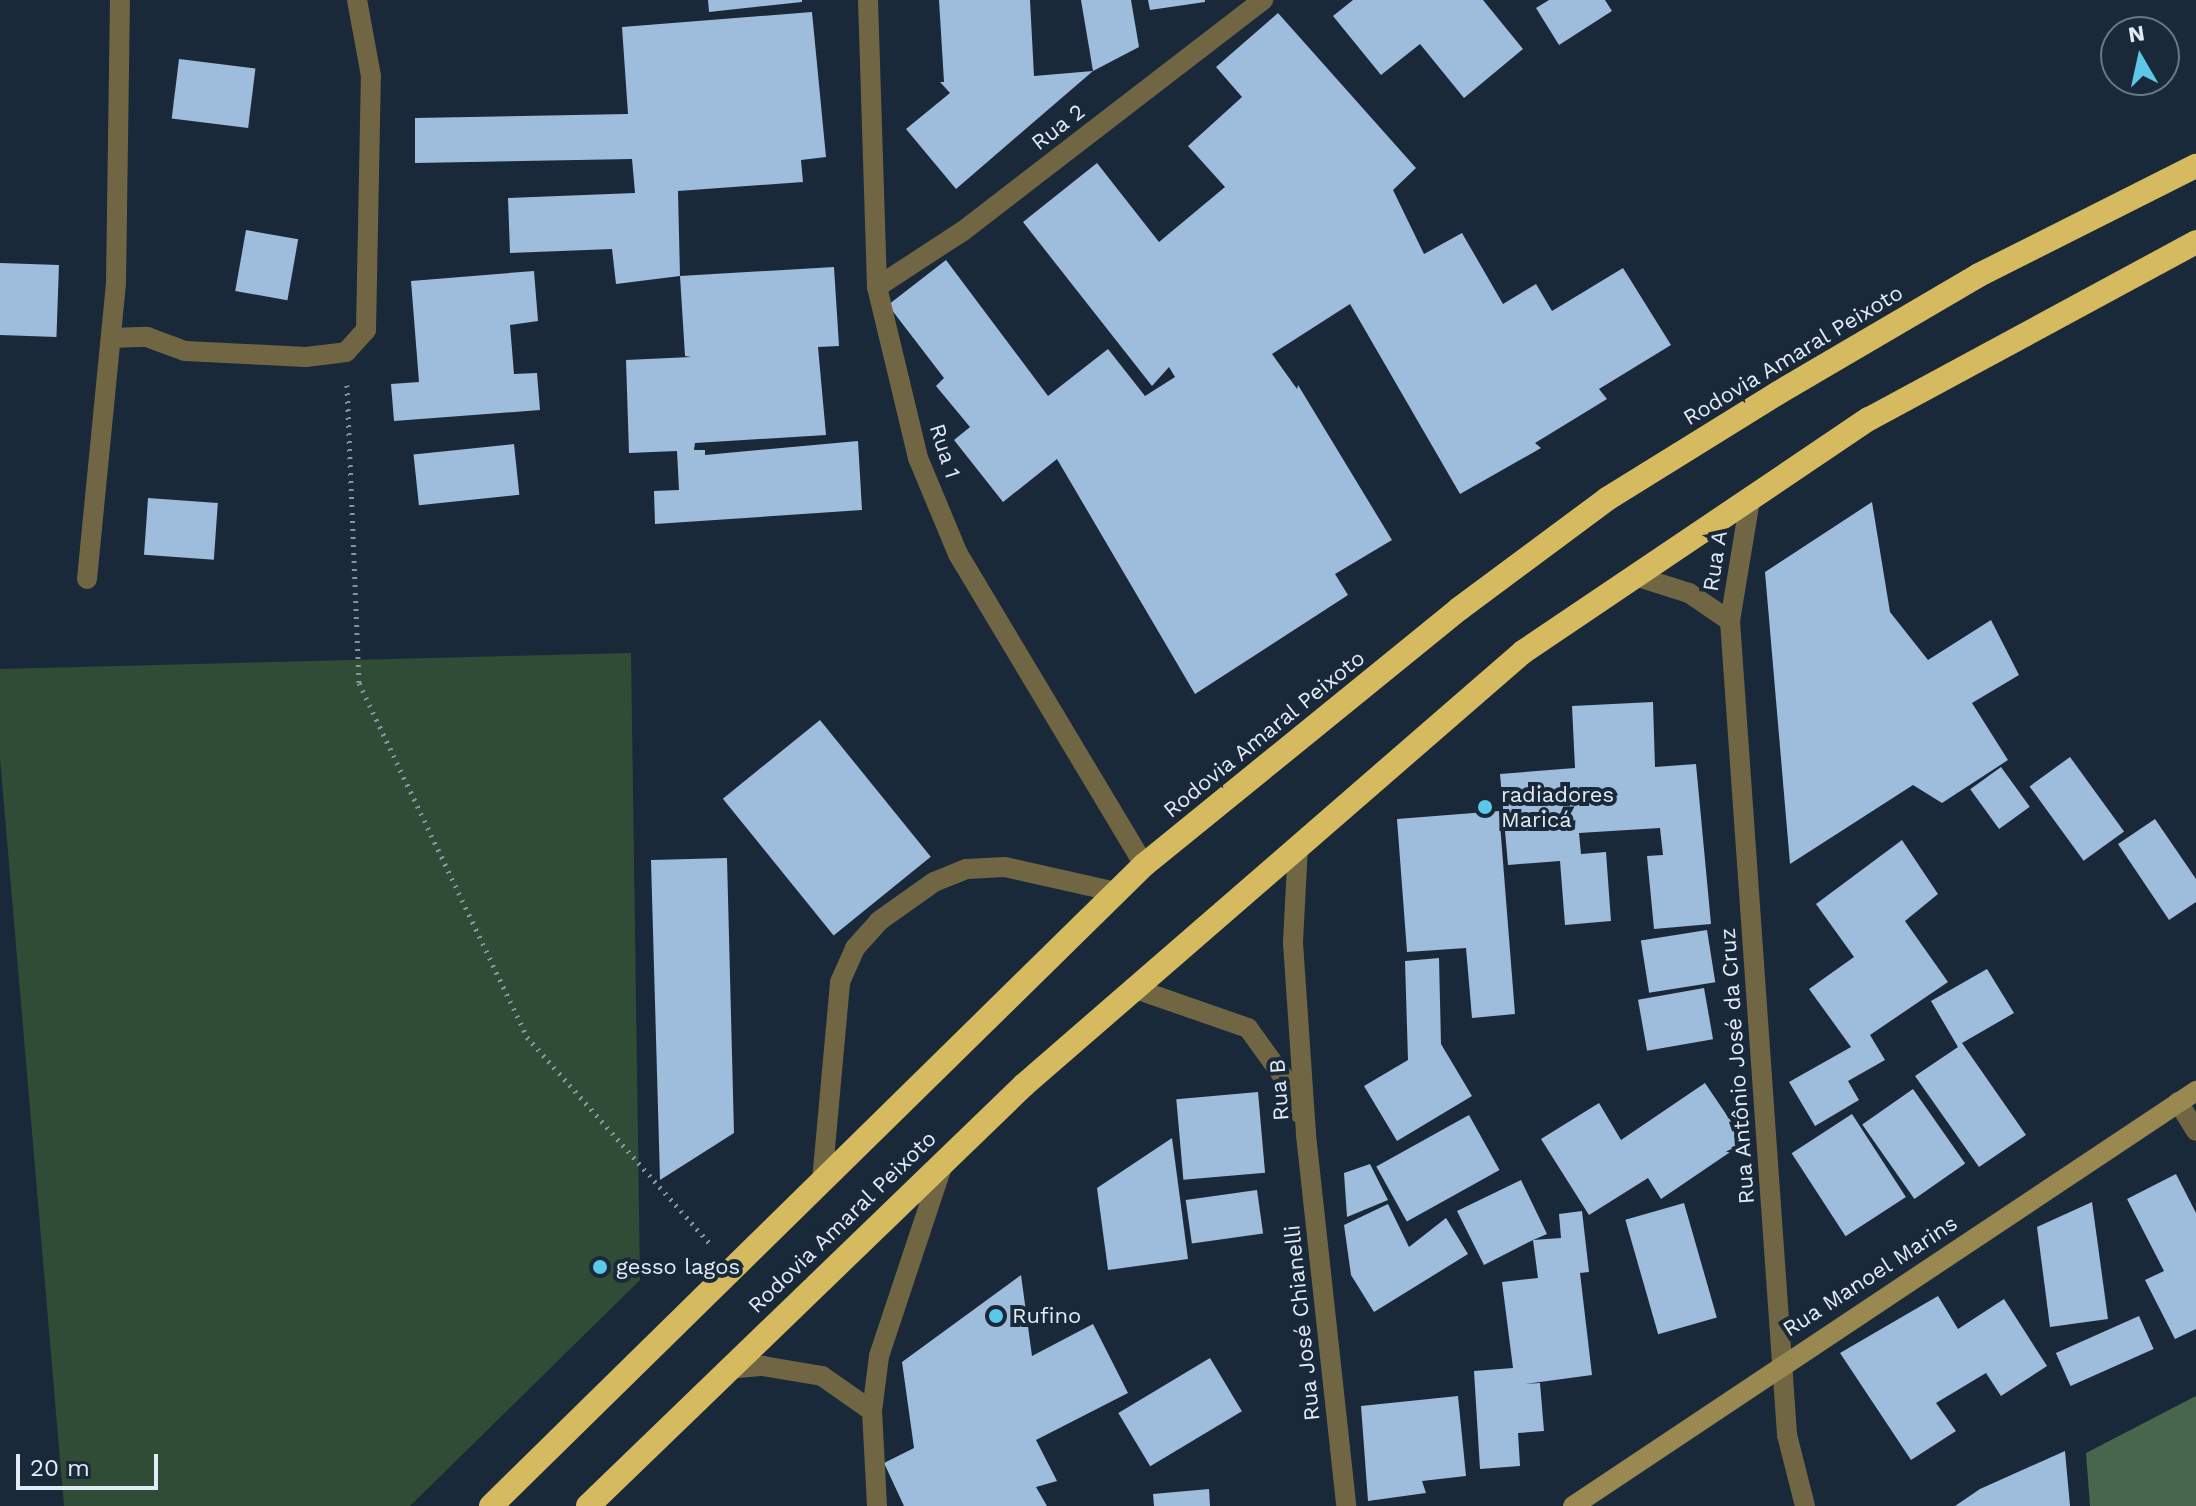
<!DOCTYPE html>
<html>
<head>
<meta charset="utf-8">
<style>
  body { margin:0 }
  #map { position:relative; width:2196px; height:1506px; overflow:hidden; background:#1a2939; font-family:"Work Sans",sans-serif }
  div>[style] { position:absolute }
  .green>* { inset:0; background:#304c36 }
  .forest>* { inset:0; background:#47664c }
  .building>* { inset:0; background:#9ebcdb; transform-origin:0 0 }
  .path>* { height:5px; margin-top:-2.5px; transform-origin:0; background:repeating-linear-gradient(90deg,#8793a0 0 2px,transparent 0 8px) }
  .lane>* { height:20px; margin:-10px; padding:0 10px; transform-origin:10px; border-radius:10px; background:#706643 }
  .street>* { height:20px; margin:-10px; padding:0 10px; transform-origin:10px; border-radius:10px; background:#706643 }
  .secondary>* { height:20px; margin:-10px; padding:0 10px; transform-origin:10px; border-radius:10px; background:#99884f }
  .highway>* { height:24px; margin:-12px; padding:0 12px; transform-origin:12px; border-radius:12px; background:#d5ba5f }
  .dots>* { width:22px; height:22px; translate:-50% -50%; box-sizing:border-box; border:4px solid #1a2939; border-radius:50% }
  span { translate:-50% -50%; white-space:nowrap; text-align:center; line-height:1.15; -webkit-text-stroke:8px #1a2939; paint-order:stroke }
  .street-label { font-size:22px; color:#e2ecf7 }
  .poi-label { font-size:22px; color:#e2ecf7 }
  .left { translate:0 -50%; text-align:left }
  .north { position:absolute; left:2100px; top:16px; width:80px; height:80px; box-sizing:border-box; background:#1a2939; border:2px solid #6a7785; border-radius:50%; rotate:351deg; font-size:22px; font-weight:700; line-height:32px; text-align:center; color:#e2ecf7 }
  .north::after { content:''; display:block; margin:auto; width:28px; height:36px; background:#5cc7e7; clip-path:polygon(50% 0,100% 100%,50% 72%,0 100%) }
  .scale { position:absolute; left:16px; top:1454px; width:142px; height:36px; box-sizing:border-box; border:4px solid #e2ecf7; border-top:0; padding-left:10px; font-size:24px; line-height:28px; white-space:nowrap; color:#e2ecf7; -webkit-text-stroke:6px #1a2939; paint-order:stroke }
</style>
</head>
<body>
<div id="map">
  <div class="green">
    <div style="clip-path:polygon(631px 653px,640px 1280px,410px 1506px,64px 1506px,0 758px,0 669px)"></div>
  </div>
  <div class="forest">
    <div style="clip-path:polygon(2196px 1396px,2196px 1506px,2090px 1506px,2086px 1453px)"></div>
  </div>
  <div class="building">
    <div style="clip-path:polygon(708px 0,802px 0,802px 2px,709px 12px)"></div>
    <div style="clip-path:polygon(939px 0,1030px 0,1034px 76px,1093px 71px,956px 189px,906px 129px,950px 93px,940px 82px,944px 82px)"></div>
    <div style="clip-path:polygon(1081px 0,1131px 0,1139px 47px,1093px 71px)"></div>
    <div style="clip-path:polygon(1148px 0,1205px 0,1205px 2px,1150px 10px)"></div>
    <div style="clip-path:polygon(1353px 0,1483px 0,1523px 49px,1464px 98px,1420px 44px,1381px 75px,1333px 16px)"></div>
    <div style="clip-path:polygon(1549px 0,1605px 0,1612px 11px,1559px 45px,1536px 8px)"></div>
    <div style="clip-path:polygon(812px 12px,826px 157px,801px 160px,803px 182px,678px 191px,680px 276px,616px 284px,612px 249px,510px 253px,508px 198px,635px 193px,632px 159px,415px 163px,415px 118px,628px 114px,622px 27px)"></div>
    <div style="clip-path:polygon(1278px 13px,1416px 168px,1393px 190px,1424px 254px,1462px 233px,1503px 304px,1536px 284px,1552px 311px,1623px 268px,1671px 345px,1599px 389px,1607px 399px,1535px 443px,1541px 448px,1460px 494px,1350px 304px,1272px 354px,1297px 389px,1298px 385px,1392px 540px,1335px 574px,1348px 595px,1195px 694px,1057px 459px,1003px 502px,954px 440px,970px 427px,936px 386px,944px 378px,888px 305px,946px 260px,1048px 396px,1108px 349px,1145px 396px,1175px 377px,1169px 367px,1152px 386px,1023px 222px,1097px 163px,1159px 242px,1225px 187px,1188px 146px,1242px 97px,1216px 67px)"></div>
    <div style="left:179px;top:59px;width:77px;height:60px;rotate:7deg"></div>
    <div style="left:246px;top:230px;width:53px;height:62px;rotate:10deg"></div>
    <div style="left:0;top:263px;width:59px;height:72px;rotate:2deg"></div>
    <div style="clip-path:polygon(834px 267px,839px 346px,818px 347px,826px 435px,695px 443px,694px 450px,705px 450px,705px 455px,858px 441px,862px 510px,655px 524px,654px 491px,679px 490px,677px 451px,629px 453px,626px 360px,691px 357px,685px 356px,680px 276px)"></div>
    <div style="clip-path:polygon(534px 271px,538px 321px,510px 325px,514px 374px,537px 373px,540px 410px,394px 421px,391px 384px,419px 382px,411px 281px)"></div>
    <div style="left:514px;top:444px;width:51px;height:101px;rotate:84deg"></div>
    <div style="left:148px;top:498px;width:70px;height:57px;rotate:4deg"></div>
    <div style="clip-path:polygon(1872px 502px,1890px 612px,1928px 660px,1991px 620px,2019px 675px,1972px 703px,2008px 760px,1942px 803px,1913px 785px,1790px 864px,1765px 572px)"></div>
    <div style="clip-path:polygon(1653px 702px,1655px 767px,1696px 764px,1711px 924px,1654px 929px,1647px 856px,1663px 855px,1660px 828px,1579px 833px,1581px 854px,1606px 852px,1611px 921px,1565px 925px,1560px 861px,1508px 865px,1500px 774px,1575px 768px,1572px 706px)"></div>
    <div style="left:820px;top:720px;width:176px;height:125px;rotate:51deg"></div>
    <div style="left:2070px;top:757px;width:92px;height:50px;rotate:54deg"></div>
    <div style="left:2001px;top:767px;width:49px;height:38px;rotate:54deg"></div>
    <div style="clip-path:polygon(1499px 811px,1515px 1014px,1472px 1018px,1466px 948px,1407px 952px,1397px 819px)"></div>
    <div style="clip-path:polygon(2155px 819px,2196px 879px,2196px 902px,2169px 920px,2118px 844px)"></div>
    <div style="clip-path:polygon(1902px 840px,1938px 894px,1905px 921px,1948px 982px,1870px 1035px,1885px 1060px,1848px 1081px,1859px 1100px,1815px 1126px,1789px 1082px,1851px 1047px,1809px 989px,1854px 957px,1816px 904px)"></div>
    <div style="clip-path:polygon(727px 858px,734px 1133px,660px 1180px,651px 860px)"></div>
    <div style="left:1707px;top:930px;width:53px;height:67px;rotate:81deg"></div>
    <div style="clip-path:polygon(1439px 958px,1441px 1044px,1472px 1096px,1397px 1141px,1364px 1086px,1408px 1060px,1405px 961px)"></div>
    <div style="clip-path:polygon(1987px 969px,2014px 1013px,1962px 1043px,2026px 1135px,1979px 1167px,1915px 1076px,1958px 1047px,1931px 1001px)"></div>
    <div style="left:1704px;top:988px;width:52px;height:67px;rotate:80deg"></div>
    <div style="clip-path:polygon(1705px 1083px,1745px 1142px,1661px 1199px,1648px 1178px,1589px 1215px,1541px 1139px,1599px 1103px,1621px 1140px)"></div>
    <div style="left:1913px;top:1089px;width:91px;height:62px;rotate:55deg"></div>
    <div style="left:1258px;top:1092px;width:81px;height:82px;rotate:85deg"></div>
    <div style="left:1852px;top:1114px;width:99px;height:72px;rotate:57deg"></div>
    <div style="left:1469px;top:1115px;width:63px;height:106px;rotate:61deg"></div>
    <div style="clip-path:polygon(1172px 1138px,1188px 1259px,1108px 1270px,1097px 1188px)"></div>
    <div style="clip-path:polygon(1370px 1164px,1388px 1200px,1347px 1217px,1344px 1173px)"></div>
    <div style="clip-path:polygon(2176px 1174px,2196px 1213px,2196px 1329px,2175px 1339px,2145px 1280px,2164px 1271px,2127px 1199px)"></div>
    <div style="clip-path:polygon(1521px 1180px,1547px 1234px,1533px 1240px,1561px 1238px,1559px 1214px,1582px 1211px,1589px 1272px,1580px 1273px,1592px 1375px,1525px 1384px,1540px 1383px,1544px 1431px,1518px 1433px,1520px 1466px,1480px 1469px,1474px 1371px,1513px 1368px,1502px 1282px,1538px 1278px,1533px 1240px,1484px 1265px,1457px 1211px)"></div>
    <div style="left:1257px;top:1190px;width:44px;height:72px;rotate:82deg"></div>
    <div style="clip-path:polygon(2092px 1202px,2108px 1319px,2050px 1327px,2037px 1227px)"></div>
    <div style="left:1684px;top:1203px;width:119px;height:61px;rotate:74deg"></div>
    <div style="clip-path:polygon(1388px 1204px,1409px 1247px,1446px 1218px,1468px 1254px,1374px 1312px,1351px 1275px,1344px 1225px)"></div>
    <div style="clip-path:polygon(1021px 1275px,1032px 1356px,1093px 1324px,1128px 1393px,1036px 1440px,1057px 1481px,1036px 1487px,1047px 1506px,904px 1506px,884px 1463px,914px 1448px,902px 1362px)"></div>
    <div style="clip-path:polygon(1938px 1296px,1958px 1329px,2004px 1299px,2047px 1366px,2001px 1396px,1986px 1373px,1936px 1403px,1956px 1431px,1911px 1460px,1840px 1353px)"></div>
    <div style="left:2139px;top:1316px;width:36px;height:91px;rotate:66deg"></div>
    <div style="left:1210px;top:1358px;width:62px;height:107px;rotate:59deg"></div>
    <div style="clip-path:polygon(1458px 1396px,1466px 1476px,1422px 1481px,1426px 1493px,1368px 1501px,1361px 1406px)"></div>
    <div style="clip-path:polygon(2065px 1451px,2070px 1506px,1955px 1506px,1980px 1489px)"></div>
    <div style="clip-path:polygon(1209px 1489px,1210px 1506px,1154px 1506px,1153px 1494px)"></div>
  </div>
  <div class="path">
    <div style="left:347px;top:385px;width:298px;rotate:87.7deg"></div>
    <div style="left:359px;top:683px;width:392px;rotate:64.6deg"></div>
    <div style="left:527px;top:1037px;width:276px;rotate:48.5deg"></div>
  </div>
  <div class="lane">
    <div style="left:822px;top:1181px;width:200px;rotate:-84.8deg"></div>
    <div style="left:840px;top:982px;width:37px;rotate:-66deg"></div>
    <div style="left:855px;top:948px;width:36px;rotate:-48deg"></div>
    <div style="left:879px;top:921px;width:67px;rotate:-35.3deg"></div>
    <div style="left:934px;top:882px;width:35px;rotate:-22deg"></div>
    <div style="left:967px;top:869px;width:38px;rotate:-3deg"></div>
    <div style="left:1005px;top:867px;width:114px;rotate:12.7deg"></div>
  </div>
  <div class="street">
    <div style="left:868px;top:0;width:287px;rotate:88.2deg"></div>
    <div style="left:877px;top:287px;width:176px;rotate:76.5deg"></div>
    <div style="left:918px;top:458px;width:104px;rotate:67.4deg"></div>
    <div style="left:958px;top:554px;width:362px;rotate:59.1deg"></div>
    <div style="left:877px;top:287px;width:103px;rotate:-33.1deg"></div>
    <div style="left:963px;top:231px;width:379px;rotate:-37.6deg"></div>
    <div style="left:111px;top:338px;width:36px;rotate:-2deg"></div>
    <div style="left:147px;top:337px;width:40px;rotate:20.2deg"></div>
    <div style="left:185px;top:351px;width:121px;rotate:2.8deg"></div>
    <div style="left:306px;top:357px;width:40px;rotate:-7.1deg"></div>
    <div style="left:346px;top:352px;width:30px;rotate:-48deg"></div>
    <div style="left:366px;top:330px;width:254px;rotate:-88.9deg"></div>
    <div style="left:371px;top:76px;width:77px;rotate:-100.4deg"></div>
    <div style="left:1750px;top:500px;width:123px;rotate:99.4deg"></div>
    <div style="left:1730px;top:621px;width:816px;rotate:85.99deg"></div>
    <div style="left:1787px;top:1435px;width:73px;rotate:75.8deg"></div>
    <div style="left:1635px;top:576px;width:57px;rotate:17.5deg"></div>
    <div style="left:1689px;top:593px;width:50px;rotate:34.3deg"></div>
    <div style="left:87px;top:579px;width:297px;rotate:-84.4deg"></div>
    <div style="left:116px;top:283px;width:283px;rotate:-89.2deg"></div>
    <div style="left:1298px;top:846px;width:97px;rotate:93deg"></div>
    <div style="left:1293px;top:943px;width:192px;rotate:86.1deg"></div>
    <div style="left:1306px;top:1135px;width:373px;rotate:83.8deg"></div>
    <div style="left:1133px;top:988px;width:122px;rotate:19.2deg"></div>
    <div style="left:1248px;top:1028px;width:67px;rotate:54.2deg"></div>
    <div style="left:1287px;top:1082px;width:32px;rotate:70deg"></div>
    <div style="left:2178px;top:1102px;width:34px;rotate:58deg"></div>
    <div style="left:727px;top:1369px;width:36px;rotate:-5deg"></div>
    <div style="left:763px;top:1366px;width:60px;rotate:9.6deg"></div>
    <div style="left:822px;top:1376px;width:61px;rotate:35deg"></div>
    <div style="left:877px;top:1506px;width:95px;rotate:-93deg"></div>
    <div style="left:872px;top:1411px;width:55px;rotate:-82.7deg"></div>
    <div style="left:879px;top:1356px;width:206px;rotate:-71.6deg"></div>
  </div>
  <div class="secondary">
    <div style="left:1573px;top:1506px;width:749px;rotate:-33.67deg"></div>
  </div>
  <div class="highway">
    <div style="left:491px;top:1506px;width:915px;rotate:-44.47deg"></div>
    <div style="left:1144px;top:865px;width:406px;rotate:-39.1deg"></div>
    <div style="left:1459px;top:609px;width:184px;rotate:-36.6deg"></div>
    <div style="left:1607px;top:499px;width:201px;rotate:-31.8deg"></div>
    <div style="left:1778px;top:393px;width:233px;rotate:-30.4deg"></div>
    <div style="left:1979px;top:275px;width:243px;rotate:-26.7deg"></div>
    <div style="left:588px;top:1506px;width:606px;rotate:-44deg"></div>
    <div style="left:1024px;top:1085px;width:661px;rotate:-40.95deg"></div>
    <div style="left:1523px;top:652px;width:417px;rotate:-34deg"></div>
    <div style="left:1869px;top:419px;width:372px;rotate:-28.4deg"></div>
  </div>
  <div class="dots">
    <div style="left:1485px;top:807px;background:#5cc7e7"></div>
    <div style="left:600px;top:1267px;background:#5cc7e7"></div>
    <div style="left:996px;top:1316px;background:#5cc7e7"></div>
  </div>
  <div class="street-label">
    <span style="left:1058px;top:127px;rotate:-38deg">Rua 2</span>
    <span style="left:1793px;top:355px;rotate:-31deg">Rodovia Amaral Peixoto</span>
    <span style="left:945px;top:451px;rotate:72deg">Rua 1</span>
    <span style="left:1715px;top:561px;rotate:-81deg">Rua A</span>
    <span style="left:1264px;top:734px;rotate:-39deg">Rodovia Amaral Peixoto</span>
    <span style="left:1737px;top:1066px;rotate:-94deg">Rua Antônio José da Cruz</span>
    <span style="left:1279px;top:1090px;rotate:-94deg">Rua B</span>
    <span style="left:842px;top:1222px;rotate:-44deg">Rodovia Amaral Peixoto</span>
    <span style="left:1870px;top:1276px;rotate:-33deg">Rua Manoel Marins</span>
    <span style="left:1302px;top:1323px;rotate:-96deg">Rua José Chianelli</span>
  </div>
  <div class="poi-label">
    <span class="left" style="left:1501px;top:807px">radiadores<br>Maricá</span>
    <span class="left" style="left:616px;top:1267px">gesso lagos</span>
    <span class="left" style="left:1012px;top:1316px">Rufino</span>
  </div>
  <div class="north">N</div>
  <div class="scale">20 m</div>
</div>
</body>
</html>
